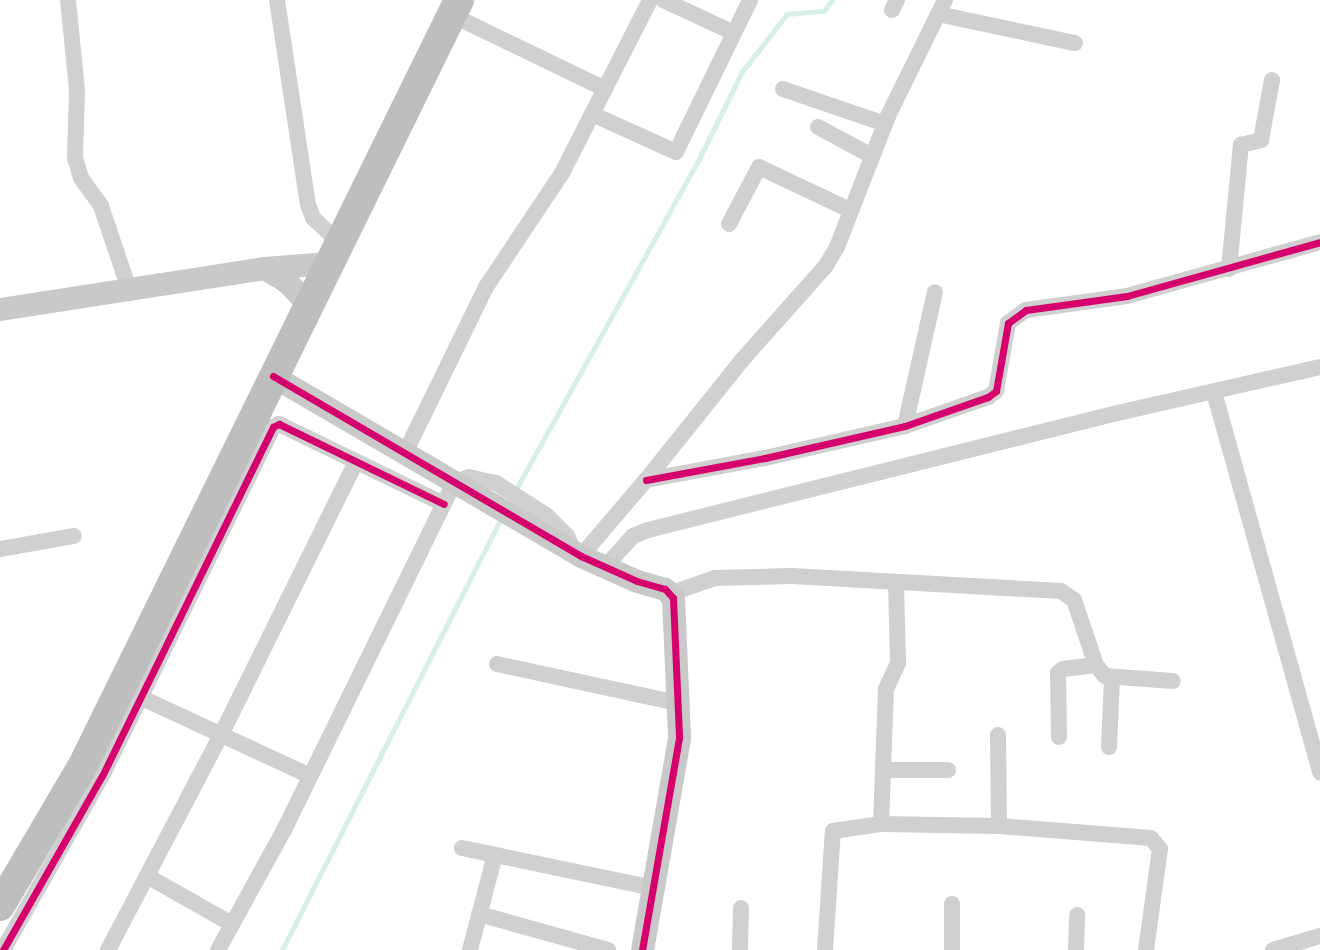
<!DOCTYPE html>
<html>
<head>
<meta charset="utf-8">
<style>
  body { margin:0 }
  #map { position:relative; width:1320px; height:950px; overflow:hidden; background:#fff; font-family:Rubik,sans-serif }
  div>[style] { position:absolute }
  .stream>* { height:4.5px; margin:-2.25px; padding:0 2.25px; transform-origin:2.25px; border-radius:2.25px; background:#d6f0e9 }
  .street>* { height:16px; margin:-8px; padding:0 8px; transform-origin:8px; border-radius:8px; background:#d0d0d0 }
  .secondary>* { height:23px; margin:-11.5px; padding:0 11.5px; transform-origin:11.5px; border-radius:11.5px; background:#c9c9c9 }
  .highway>* { height:30px; margin:-15px; padding:0 15px; transform-origin:15px; border-radius:15px; background:#bebebe }
  .cycleway>* { height:7px; margin:-3.5px; padding:0 3.5px; transform-origin:3.5px; border-radius:3.5px; background:#d6006c }
  span { translate:-50% -50%; white-space:nowrap; text-align:center; line-height:1.15; -webkit-text-stroke:7px #fff; paint-order:stroke }
</style>
</head>
<body>
<div id="map">
  <div class="stream">
    <div style="left:515px;top:491px;width:380px;rotate:-61deg"></div>
    <div style="left:699px;top:159px;width:97px;rotate:-63.7deg"></div>
    <div style="left:742px;top:72px;width:73px;rotate:-52.2deg"></div>
    <div style="left:787px;top:14px;width:37px;rotate:-5deg"></div>
    <div style="left:824px;top:11px;width:14px;rotate:-54deg"></div>
    <div style="left:282px;top:950px;width:484px;rotate:-63.1deg"></div>
  </div>
  <div class="street">
    <div style="left:68px;top:0;width:90px;rotate:84.3deg"></div>
    <div style="left:77px;top:90px;width:68px;rotate:91.7deg"></div>
    <div style="left:75px;top:158px;width:21px;rotate:73deg"></div>
    <div style="left:81px;top:178px;width:34px;rotate:54deg"></div>
    <div style="left:101px;top:206px;width:88px;rotate:71.4deg"></div>
    <div style="left:277px;top:0;width:206px;rotate:81.4deg"></div>
    <div style="left:308px;top:204px;width:15px;rotate:70deg"></div>
    <div style="left:313px;top:218px;width:37px;rotate:43deg"></div>
    <div style="left:663px;top:0;width:78px;rotate:24.9deg"></div>
    <div style="left:892px;top:10px;width:11px;rotate:-63deg"></div>
    <div style="left:938px;top:14px;width:140px;rotate:12deg"></div>
    <div style="left:452px;top:15px;width:170px;rotate:25.8deg"></div>
    <div style="left:783px;top:89px;width:108px;rotate:18.9deg"></div>
    <div style="left:592px;top:114px;width:92px;rotate:24.3deg"></div>
    <div style="left:676px;top:152px;width:169px;rotate:-64deg"></div>
    <div style="left:818px;top:127px;width:61px;rotate:28.2deg"></div>
    <div style="left:729px;top:224px;width:64px;rotate:-62.2deg"></div>
    <div style="left:759px;top:167px;width:101px;rotate:25.3deg"></div>
    <div style="left:1229px;top:269px;width:125px;rotate:-84.5deg"></div>
    <div style="left:1241px;top:145px;width:21px;rotate:-14deg"></div>
    <div style="left:1261px;top:140px;width:61px;rotate:-79.6deg"></div>
    <div style="left:1214px;top:392px;width:395px;rotate:74.4deg"></div>
    <div style="left:905px;top:426px;width:137px;rotate:-77.4deg"></div>
    <div style="left:404px;top:455px;width:187px;rotate:-64deg"></div>
    <div style="left:486px;top:287px;width:137px;rotate:-56.3deg"></div>
    <div style="left:562px;top:173px;width:194px;rotate:-63deg"></div>
    <div style="left:646px;top:480px;width:121px;rotate:-10.5deg"></div>
    <div style="left:765px;top:458px;width:144px;rotate:-12.9deg"></div>
    <div style="left:905px;top:426px;width:88px;rotate:-19.3deg"></div>
    <div style="left:988px;top:397px;width:10px;rotate:-37deg"></div>
    <div style="left:996px;top:391px;width:69px;rotate:-80deg"></div>
    <div style="left:1008px;top:323px;width:22px;rotate:-36deg"></div>
    <div style="left:1026px;top:310px;width:102px;rotate:-7.9deg"></div>
    <div style="left:1127px;top:296px;width:200px;rotate:-15.6deg"></div>
    <div style="left:0;top:549px;width:75px;rotate:-10deg"></div>
    <div style="left:581px;top:556px;width:100px;rotate:-49.5deg"></div>
    <div style="left:646px;top:480px;width:154px;rotate:-51.3deg"></div>
    <div style="left:742px;top:360px;width:125px;rotate:-48.3deg"></div>
    <div style="left:825px;top:267px;width:23px;rotate:-59deg"></div>
    <div style="left:837px;top:247px;width:141px;rotate:-68.7deg"></div>
    <div style="left:888px;top:116px;width:129px;rotate:-63.8deg"></div>
    <div style="left:604px;top:568px;width:43px;rotate:-47.8deg"></div>
    <div style="left:633px;top:536px;width:16px;rotate:-22deg"></div>
    <div style="left:648px;top:530px;width:488px;rotate:-14deg"></div>
    <div style="left:1122px;top:412px;width:203px;rotate:-12.8deg"></div>
    <div style="left:669px;top:594px;width:49px;rotate:-19.2deg"></div>
    <div style="left:715px;top:578px;width:77px;rotate:-1.5deg"></div>
    <div style="left:792px;top:576px;width:269px;rotate:3.2deg"></div>
    <div style="left:1061px;top:591px;width:16px;rotate:35deg"></div>
    <div style="left:1074px;top:600px;width:69px;rotate:71.3deg"></div>
    <div style="left:1096px;top:665px;width:14px;rotate:51deg"></div>
    <div style="left:1105px;top:676px;width:68px;rotate:4.2deg"></div>
    <div style="left:497px;top:664px;width:184px;rotate:12.2deg"></div>
    <div style="left:140px;top:697px;width:187px;rotate:24.9deg"></div>
    <div style="left:998px;top:735px;width:91px;rotate:89.4deg"></div>
    <div style="left:1059px;top:737px;width:64px;rotate:-90.9deg"></div>
    <div style="left:1058px;top:673px;width:6px;rotate:-39deg"></div>
    <div style="left:1063px;top:669px;width:33px;rotate:-7deg"></div>
    <div style="left:1109px;top:747px;width:69px;rotate:-87.5deg"></div>
    <div style="left:883px;top:770px;width:65px"></div>
    <div style="left:881px;top:824px;width:135px;rotate:-87.9deg"></div>
    <div style="left:886px;top:689px;width:29px;rotate:-65deg"></div>
    <div style="left:898px;top:663px;width:80px;rotate:-91.4deg"></div>
    <div style="left:462px;top:848px;width:195px;rotate:11.8deg"></div>
    <div style="left:147px;top:876px;width:98px;rotate:29.5deg"></div>
    <div style="left:479px;top:914px;width:134px;rotate:15.6deg"></div>
    <div style="left:3px;top:950px;width:200px;rotate:-60.4deg"></div>
    <div style="left:102px;top:776px;width:389px;rotate:-63.9deg"></div>
    <div style="left:273px;top:427px;width:7px;rotate:-27deg"></div>
    <div style="left:279px;top:424px;width:183px;rotate:25.9deg"></div>
    <div style="left:108px;top:950px;width:241px;rotate:-62.3deg"></div>
    <div style="left:220px;top:737px;width:307px;rotate:-63.7deg"></div>
    <div style="left:218px;top:950px;width:137px;rotate:-61.2deg"></div>
    <div style="left:284px;top:830px;width:386px;rotate:-63.9deg"></div>
    <div style="left:454px;top:483px;width:16px;rotate:-22deg"></div>
    <div style="left:469px;top:477px;width:28px;rotate:13deg"></div>
    <div style="left:496px;top:483px;width:59px;rotate:32.6deg"></div>
    <div style="left:546px;top:515px;width:30px;rotate:45deg"></div>
    <div style="left:567px;top:536px;width:14px;rotate:65deg"></div>
    <div style="left:470px;top:950px;width:98px;rotate:-75.3deg"></div>
    <div style="left:740px;top:950px;width:42px;rotate:-88.6deg"></div>
    <div style="left:825px;top:950px;width:119px;rotate:-86.2deg"></div>
    <div style="left:833px;top:831px;width:49px;rotate:-8.3deg"></div>
    <div style="left:881px;top:824px;width:118px;rotate:1deg"></div>
    <div style="left:999px;top:826px;width:152px;rotate:4.5deg"></div>
    <div style="left:1151px;top:838px;width:14px;rotate:51deg"></div>
    <div style="left:1160px;top:849px;width:102px;rotate:97.9deg"></div>
    <div style="left:952px;top:950px;width:46px;rotate:-90deg"></div>
    <div style="left:1076px;top:950px;width:35px;rotate:-88deg"></div>
    <div style="left:1273px;top:950px;width:49px;rotate:-16.6deg"></div>
  </div>
  <div class="secondary">
    <div style="left:264px;top:268px;width:26px;rotate:31deg"></div>
    <div style="left:286px;top:281px;width:32px;rotate:46deg"></div>
    <div style="left:0;top:309px;width:267px;rotate:-8.8deg"></div>
    <div style="left:264px;top:268px;width:64px;rotate:-4.5deg"></div>
    <div style="left:273px;top:376px;width:357px;rotate:30.3deg"></div>
    <div style="left:581px;top:556px;width:61px;rotate:24.1deg"></div>
    <div style="left:637px;top:581px;width:29px;rotate:16deg"></div>
    <div style="left:665px;top:589px;width:12px;rotate:48deg"></div>
    <div style="left:673px;top:598px;width:140px;rotate:87.5deg"></div>
    <div style="left:679px;top:738px;width:215px;rotate:99.9deg"></div>
  </div>
  <div class="highway">
    <div style="left:0;top:906px;width:161px;rotate:-59.5deg"></div>
    <div style="left:82px;top:767px;width:855px;rotate:-63.82deg"></div>
  </div>
  <div class="cycleway">
    <div style="left:273px;top:376px;width:357px;rotate:30.3deg"></div>
    <div style="left:581px;top:556px;width:61px;rotate:24.1deg"></div>
    <div style="left:637px;top:581px;width:29px;rotate:16deg"></div>
    <div style="left:665px;top:589px;width:12px;rotate:48deg"></div>
    <div style="left:673px;top:598px;width:140px;rotate:87.5deg"></div>
    <div style="left:679px;top:738px;width:215px;rotate:99.9deg"></div>
    <div style="left:646px;top:480px;width:121px;rotate:-10.5deg"></div>
    <div style="left:765px;top:458px;width:144px;rotate:-12.9deg"></div>
    <div style="left:905px;top:426px;width:88px;rotate:-19.3deg"></div>
    <div style="left:988px;top:397px;width:10px;rotate:-37deg"></div>
    <div style="left:996px;top:391px;width:69px;rotate:-80deg"></div>
    <div style="left:1008px;top:323px;width:22px;rotate:-36deg"></div>
    <div style="left:1026px;top:310px;width:102px;rotate:-7.9deg"></div>
    <div style="left:1127px;top:296px;width:200px;rotate:-15.6deg"></div>
    <div style="left:3px;top:950px;width:200px;rotate:-60.4deg"></div>
    <div style="left:102px;top:776px;width:389px;rotate:-63.9deg"></div>
    <div style="left:273px;top:427px;width:7px;rotate:-27deg"></div>
    <div style="left:279px;top:424px;width:183px;rotate:25.9deg"></div>
  </div>
</div>
</body>
</html>
